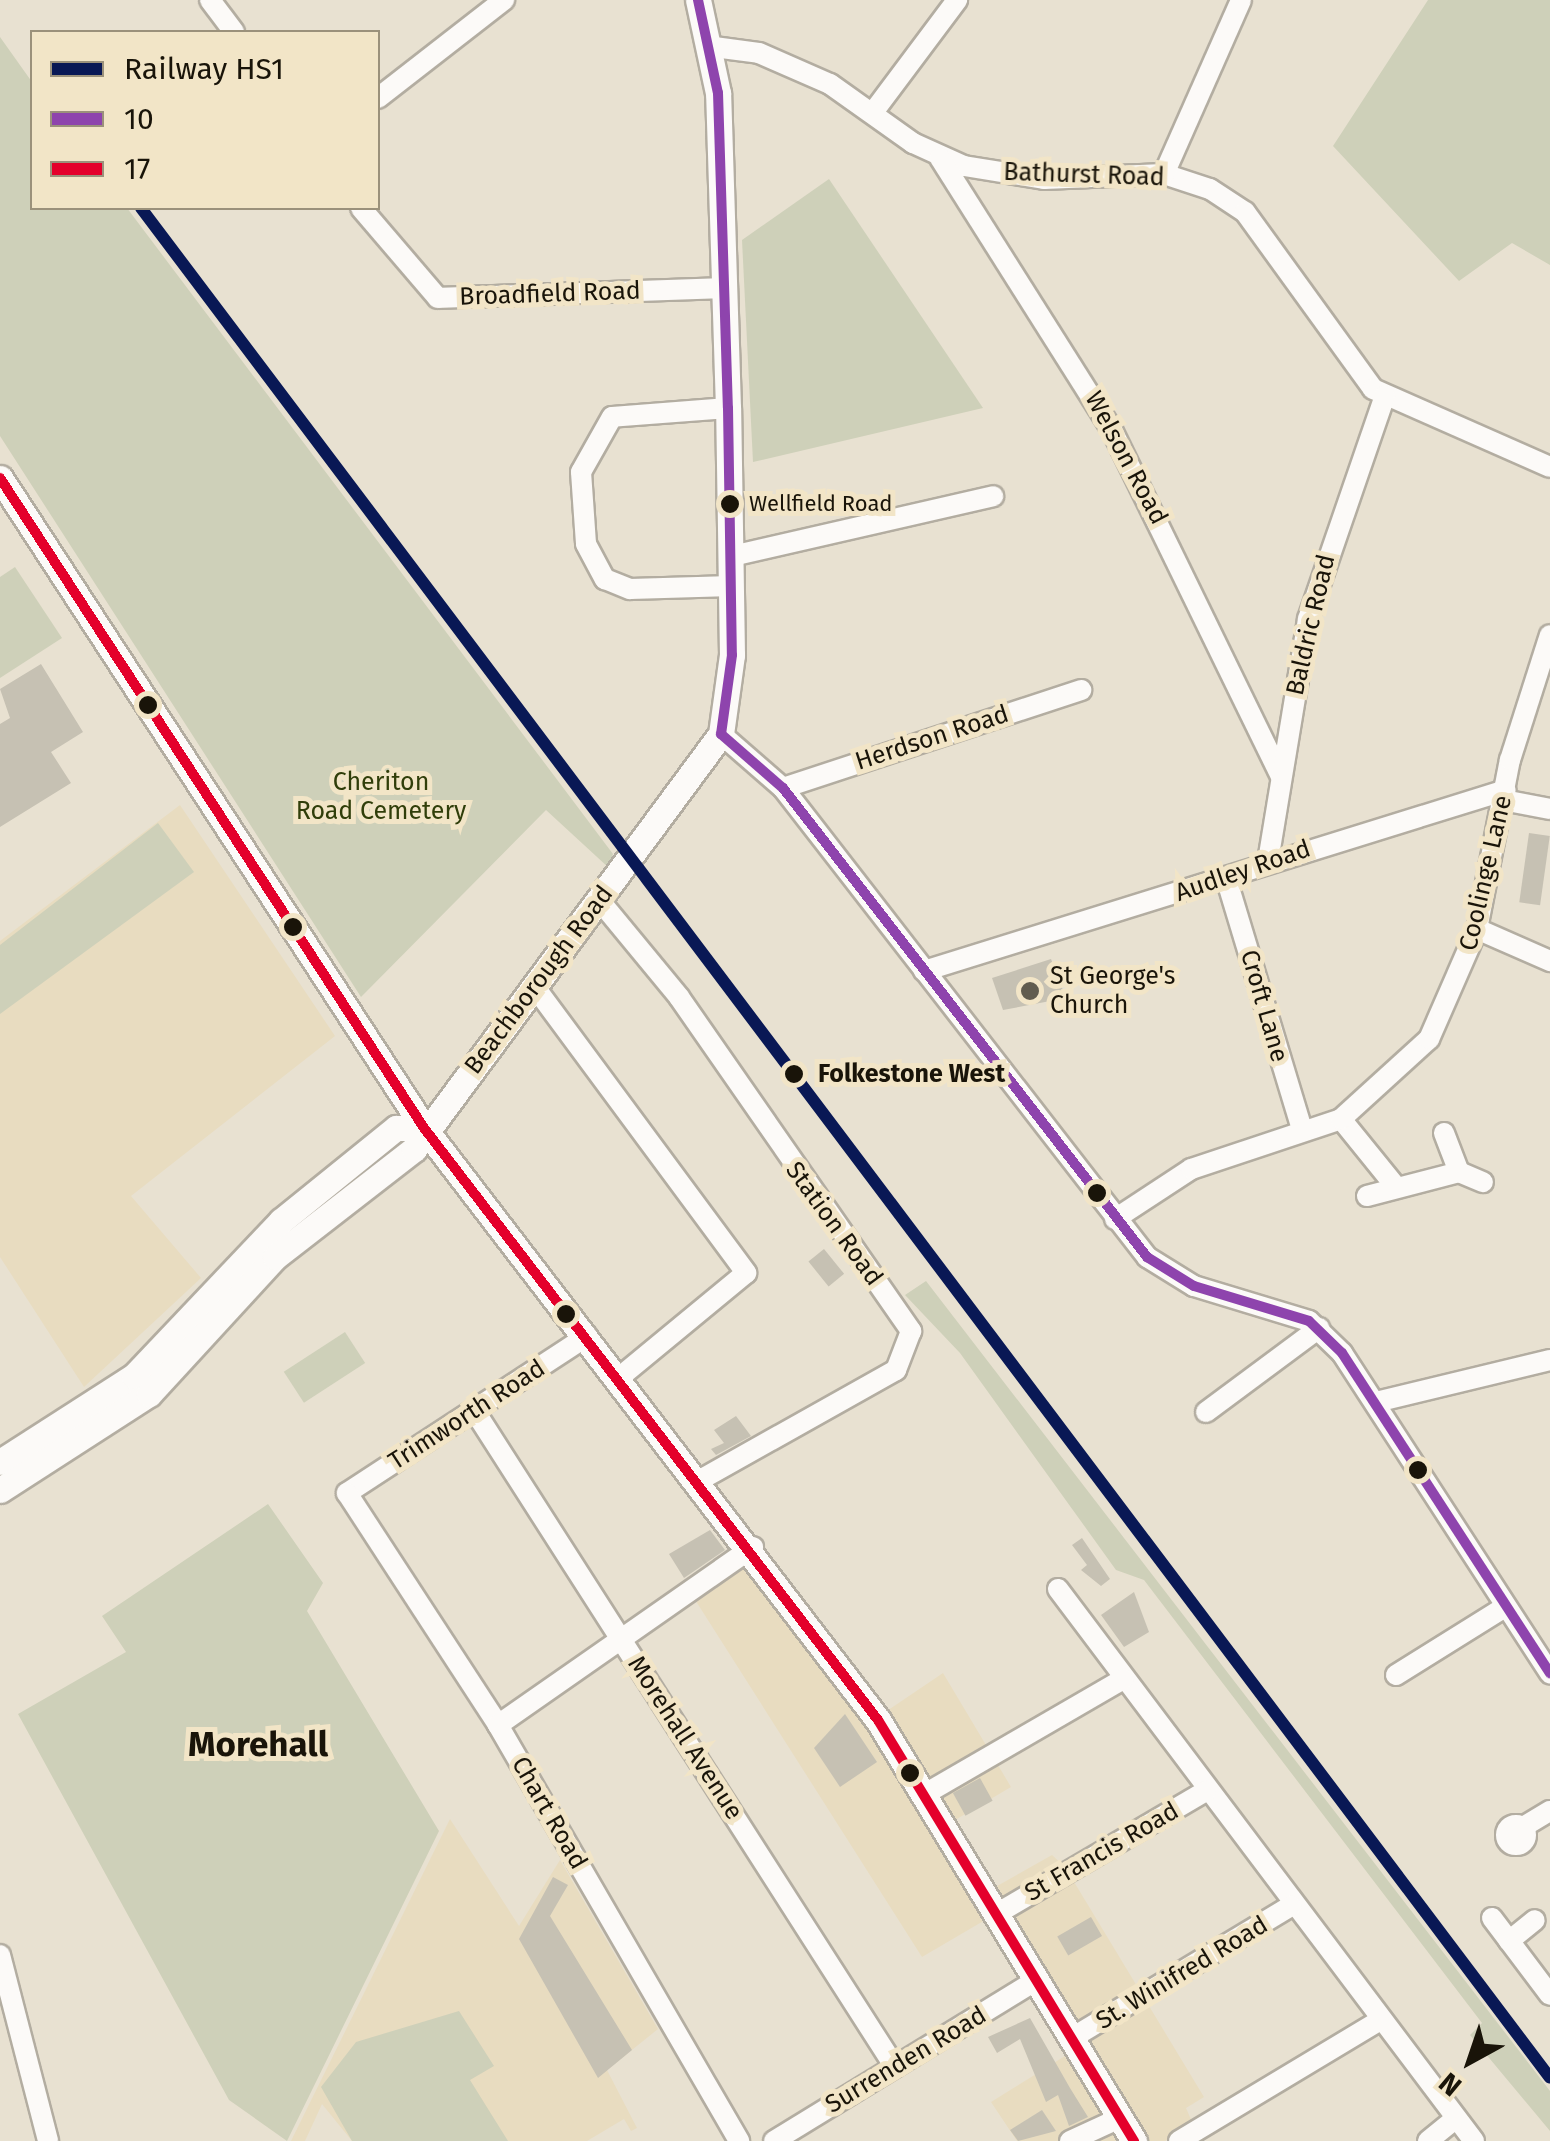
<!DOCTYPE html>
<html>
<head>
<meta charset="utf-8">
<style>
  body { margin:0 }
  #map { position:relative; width:1550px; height:2141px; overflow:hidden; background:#e8e1d1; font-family:"Fira Sans",sans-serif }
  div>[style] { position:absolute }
  .built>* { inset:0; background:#e8dcc0 }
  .green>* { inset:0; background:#ced0b9; transform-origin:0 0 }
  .building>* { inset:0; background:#c6c1b3; transform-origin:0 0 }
  .roads { filter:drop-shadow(2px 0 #b3ada1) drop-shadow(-2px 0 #b3ada1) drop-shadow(0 2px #b3ada1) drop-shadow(0 -2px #b3ada1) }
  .minor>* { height:20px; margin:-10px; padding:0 10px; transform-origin:10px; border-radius:10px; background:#fcfaf8 }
  .minor>.ring { margin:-10px; padding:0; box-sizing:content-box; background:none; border:20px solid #fcfaf8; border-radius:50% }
  .major>* { height:25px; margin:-12.5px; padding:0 12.5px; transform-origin:12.5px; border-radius:12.5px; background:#fcfaf8 }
  .bus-1>* { height:10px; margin:-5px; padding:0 5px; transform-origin:5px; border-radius:5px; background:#8e44ad }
  .bus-2>* { height:10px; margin:-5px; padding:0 5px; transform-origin:5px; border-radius:5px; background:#e4002b }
  .rail-1>* { height:12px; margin:-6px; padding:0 6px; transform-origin:6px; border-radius:6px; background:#091855 }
  .dots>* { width:28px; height:28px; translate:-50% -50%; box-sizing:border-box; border:5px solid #f2e5c7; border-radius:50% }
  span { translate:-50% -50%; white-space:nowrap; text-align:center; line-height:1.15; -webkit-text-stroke:10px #f2e5c7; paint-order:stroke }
  .bus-label { font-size:22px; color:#191409 }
  .left { translate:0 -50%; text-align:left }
  .street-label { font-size:25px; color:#191409 }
  .park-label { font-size:25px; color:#303e0a }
  .poi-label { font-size:25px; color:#191409 }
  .stop-label { font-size:25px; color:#191409; font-weight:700 }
  .district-label { font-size:35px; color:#191409; font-weight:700 }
  .legend { position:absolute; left:30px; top:30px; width:350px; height:180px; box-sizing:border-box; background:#f2e5c7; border:2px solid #9b917b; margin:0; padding:12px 18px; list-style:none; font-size:30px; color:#191409 }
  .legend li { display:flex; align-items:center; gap:20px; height:50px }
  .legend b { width:50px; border:2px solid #9b917b }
  .north { position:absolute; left:1420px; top:2011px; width:100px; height:100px; -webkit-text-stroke:8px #f2e5c7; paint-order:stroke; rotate:220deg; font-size:28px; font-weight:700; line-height:40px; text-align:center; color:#191409 }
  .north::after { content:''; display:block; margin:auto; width:35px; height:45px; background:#191409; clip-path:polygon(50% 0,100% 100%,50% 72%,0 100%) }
</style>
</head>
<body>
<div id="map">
  <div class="built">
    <div style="clip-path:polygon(180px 805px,335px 1036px,131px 1196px,201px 1278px,84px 1387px,0 1257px,0 941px)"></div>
    <div style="clip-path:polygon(753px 1554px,872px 1721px,943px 1673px,1011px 1787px,950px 1823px,990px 1890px,1052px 1855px,1065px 1867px,1204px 2097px,1186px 2108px,1193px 2124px,1165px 2141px,1017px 2141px,991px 2102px,1073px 2051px,992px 1916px,922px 1957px,692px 1595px)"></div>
    <div style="clip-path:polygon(450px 1819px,519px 1926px,560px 1860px,658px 2029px,607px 2070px,637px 2128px,631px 2131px,624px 2119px,587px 2141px,352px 2141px,322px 2104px,305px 2141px,291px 2141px)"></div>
  </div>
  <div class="green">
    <div style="clip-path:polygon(1428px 0,1550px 0,1550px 265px,1512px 243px,1459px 281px,1333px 146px)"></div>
    <div style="clip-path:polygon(0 37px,32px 82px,32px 208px,127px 208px,613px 854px,609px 868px,546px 810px,361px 997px,0 436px)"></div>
    <div style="clip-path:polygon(829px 179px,983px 408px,753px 462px,742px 240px)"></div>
    <div style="clip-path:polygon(15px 567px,62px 638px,0 678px,0 577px)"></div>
    <div style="clip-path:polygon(158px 823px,194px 872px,0 1014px,0 945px)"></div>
    <div style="clip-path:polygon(926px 1281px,1550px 2091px,1550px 2131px,1470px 2035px,1482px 2023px,1144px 1580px,1116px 1570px,960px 1353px,905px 1295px)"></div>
    <div style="left:345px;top:1332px;width:37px;height:73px;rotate:57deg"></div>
    <div style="clip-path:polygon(268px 1504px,323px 1583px,307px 1611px,439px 1831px,287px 2141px,229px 2100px,18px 1714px,126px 1652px,102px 1616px)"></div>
    <div style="clip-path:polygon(459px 2011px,494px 2066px,470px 2080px,508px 2141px,352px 2141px,321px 2087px,356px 2042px)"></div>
  </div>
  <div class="building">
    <div style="clip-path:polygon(41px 664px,83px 732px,51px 752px,71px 783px,0 827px,0 724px,10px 718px,0 689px)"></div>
    <div style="left:1529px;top:833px;width:21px;height:70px;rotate:8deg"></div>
    <div style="clip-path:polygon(1051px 959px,1066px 998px,1003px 1010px,992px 978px)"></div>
    <div style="left:824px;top:1249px;width:32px;height:20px;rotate:51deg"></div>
    <div style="clip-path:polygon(736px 1416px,751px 1436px,716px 1455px,711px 1449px,724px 1443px,714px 1430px)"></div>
    <div style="clip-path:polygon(710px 1530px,725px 1550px,684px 1578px,669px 1554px)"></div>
    <div style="clip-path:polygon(1082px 1538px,1110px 1579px,1101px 1586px,1081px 1570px,1087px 1565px,1072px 1545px)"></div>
    <div style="clip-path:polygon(1134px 1592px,1149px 1632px,1124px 1647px,1101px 1615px)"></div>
    <div style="clip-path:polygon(845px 1714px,877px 1762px,840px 1787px,814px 1748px)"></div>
    <div style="left:980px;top:1778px;width:26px;height:31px;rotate:61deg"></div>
    <div style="clip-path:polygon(553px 1877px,568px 1885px,550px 1916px,632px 2050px,598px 2078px,519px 1939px)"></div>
    <div style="left:1091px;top:1917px;width:22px;height:39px;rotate:60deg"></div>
    <div style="clip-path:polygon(1030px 2018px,1070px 2088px,1088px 2117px,1069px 2126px,1058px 2095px,1046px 2102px,1020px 2039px,997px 2053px,988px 2037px)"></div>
    <div style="clip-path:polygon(1042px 2110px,1056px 2131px,1018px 2141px,1010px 2130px)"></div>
  </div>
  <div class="roads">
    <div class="minor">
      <div style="left:210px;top:0;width:40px;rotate:53deg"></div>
      <div style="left:714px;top:47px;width:45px;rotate:7.6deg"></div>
      <div style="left:759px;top:53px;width:77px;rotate:23.6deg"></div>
      <div style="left:830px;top:84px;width:102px;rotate:35.4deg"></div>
      <div style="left:913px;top:143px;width:56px;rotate:24.3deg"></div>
      <div style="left:964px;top:166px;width:81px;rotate:9.2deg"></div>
      <div style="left:1044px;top:179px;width:120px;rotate:-2.4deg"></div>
      <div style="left:1164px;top:174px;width:48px;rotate:18.1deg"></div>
      <div style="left:1210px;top:189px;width:42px;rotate:33.3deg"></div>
      <div style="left:1245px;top:212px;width:218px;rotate:54.1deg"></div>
      <div style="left:1373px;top:389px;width:193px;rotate:23.8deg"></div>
      <div style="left:378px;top:98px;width:160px;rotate:-37.9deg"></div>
      <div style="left:874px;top:111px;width:139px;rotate:-53.2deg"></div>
      <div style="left:940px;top:158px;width:322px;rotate:57.7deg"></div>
      <div style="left:1112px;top:430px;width:384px;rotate:64deg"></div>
      <div style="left:1164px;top:174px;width:190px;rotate:-66.1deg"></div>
      <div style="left:361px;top:208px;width:118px;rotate:49.5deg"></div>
      <div style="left:438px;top:298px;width:285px;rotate:-2deg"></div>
      <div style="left:728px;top:408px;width:116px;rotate:175.6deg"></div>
      <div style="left:612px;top:417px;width:63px;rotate:119.4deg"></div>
      <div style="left:581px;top:472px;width:72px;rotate:86deg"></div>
      <div style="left:586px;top:544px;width:40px;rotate:62deg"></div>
      <div style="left:605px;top:579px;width:27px;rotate:22deg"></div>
      <div style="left:630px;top:589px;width:102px;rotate:-1.7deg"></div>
      <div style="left:732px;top:556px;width:268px;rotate:-12.9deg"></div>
      <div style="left:721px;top:734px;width:82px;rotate:41.1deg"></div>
      <div style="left:783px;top:788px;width:594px;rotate:52.18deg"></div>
      <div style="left:1147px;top:1257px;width:55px;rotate:31.7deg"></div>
      <div style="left:1194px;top:1286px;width:120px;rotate:16.9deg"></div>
      <div style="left:1309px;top:1321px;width:46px;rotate:44.1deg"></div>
      <div style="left:1342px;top:1353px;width:382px;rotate:57deg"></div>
      <div style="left:783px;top:788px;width:314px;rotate:-18.2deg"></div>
      <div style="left:1503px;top:800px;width:48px;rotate:10.8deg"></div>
      <div style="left:1268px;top:861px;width:245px;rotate:-80.6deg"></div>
      <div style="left:1308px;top:619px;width:236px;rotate:-71deg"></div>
      <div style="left:1227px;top:881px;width:260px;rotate:73.2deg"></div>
      <div style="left:600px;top:901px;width:124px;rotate:50.5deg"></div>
      <div style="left:679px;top:997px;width:407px;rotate:55.2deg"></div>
      <div style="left:911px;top:1331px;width:42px;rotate:111deg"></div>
      <div style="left:896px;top:1370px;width:223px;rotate:150.7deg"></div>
      <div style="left:1477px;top:929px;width:80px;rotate:23.7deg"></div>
      <div style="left:924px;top:971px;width:609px;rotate:-17.28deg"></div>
      <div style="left:534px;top:986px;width:357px;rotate:53.5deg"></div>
      <div style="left:746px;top:1273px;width:163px;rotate:140.5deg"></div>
      <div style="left:1341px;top:1119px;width:87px;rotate:51deg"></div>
      <div style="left:1444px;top:1133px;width:42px;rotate:69deg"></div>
      <div style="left:1459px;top:1172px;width:26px;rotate:23deg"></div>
      <div style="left:1367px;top:1196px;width:95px;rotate:-14.6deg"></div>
      <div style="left:1115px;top:1219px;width:91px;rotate:-33.3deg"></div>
      <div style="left:1191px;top:1169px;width:158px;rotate:-18.4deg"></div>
      <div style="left:1341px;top:1119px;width:119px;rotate:-42.3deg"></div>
      <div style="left:1429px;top:1039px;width:120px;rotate:-66.4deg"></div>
      <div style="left:1477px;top:929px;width:172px;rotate:-79deg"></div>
      <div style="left:1510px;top:760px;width:131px;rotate:-72.3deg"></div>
      <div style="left:587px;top:1336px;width:287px;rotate:146.8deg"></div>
      <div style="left:347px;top:1493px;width:277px;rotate:56.9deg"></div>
      <div style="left:498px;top:1725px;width:481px;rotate:59.9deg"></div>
      <div style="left:1376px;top:1402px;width:179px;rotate:-13.6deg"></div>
      <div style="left:474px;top:1410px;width:780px;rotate:57.35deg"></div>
      <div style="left:1206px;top:1412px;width:141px;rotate:-36.6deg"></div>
      <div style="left:1058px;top:1589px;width:691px;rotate:53deg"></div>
      <div style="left:1396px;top:1675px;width:128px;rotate:-32deg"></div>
      <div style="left:498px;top:1725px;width:311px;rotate:-34.9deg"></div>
      <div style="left:925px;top:1794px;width:229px;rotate:-30.1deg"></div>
      <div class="ring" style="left:1506px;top:1825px;width:0;height:0"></div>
      <div style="left:1523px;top:1827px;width:31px;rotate:-31deg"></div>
      <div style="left:998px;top:1913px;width:241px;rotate:-30.4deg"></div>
      <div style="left:1492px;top:1918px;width:96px;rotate:53deg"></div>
      <div style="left:1509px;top:1941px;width:33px;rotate:-39deg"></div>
      <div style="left:0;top:1955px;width:192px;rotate:75.5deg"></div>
      <div style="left:1072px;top:2038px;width:256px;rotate:-31.1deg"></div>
      <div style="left:774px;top:2141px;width:310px;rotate:-31.5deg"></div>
      <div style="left:1070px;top:2141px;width:55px;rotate:-24.7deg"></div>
      <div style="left:1179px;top:2141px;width:235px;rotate:-31deg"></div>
      <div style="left:1428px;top:2141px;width:36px;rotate:-39deg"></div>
    </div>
    <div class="major">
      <div style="left:0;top:478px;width:776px;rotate:56.88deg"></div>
      <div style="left:424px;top:1128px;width:746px;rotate:52.52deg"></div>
      <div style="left:878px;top:1720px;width:493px;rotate:58.7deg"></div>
      <div style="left:0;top:1462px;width:159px;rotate:-32.7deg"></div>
      <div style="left:134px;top:1376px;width:214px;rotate:-46.5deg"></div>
      <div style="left:281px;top:1221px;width:148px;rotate:-39deg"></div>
      <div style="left:396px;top:1128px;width:28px"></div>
      <div style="left:0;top:1490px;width:177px;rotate:-32.8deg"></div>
      <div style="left:149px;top:1394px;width:186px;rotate:-47.4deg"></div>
      <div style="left:275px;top:1257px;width:176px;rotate:-37.8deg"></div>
      <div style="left:414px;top:1149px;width:516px;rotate:-53.51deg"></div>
      <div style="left:721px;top:734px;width:80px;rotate:-82.1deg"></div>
      <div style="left:732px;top:655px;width:247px;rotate:-90.9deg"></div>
      <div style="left:728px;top:408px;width:315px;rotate:-91.8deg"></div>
      <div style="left:718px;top:93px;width:95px;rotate:-102.1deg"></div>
    </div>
  </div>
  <div class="bus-1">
    <div style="left:698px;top:0;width:95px;rotate:77.9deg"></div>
    <div style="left:718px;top:93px;width:315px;rotate:88.2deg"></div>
    <div style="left:728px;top:408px;width:247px;rotate:89.1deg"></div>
    <div style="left:732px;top:655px;width:80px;rotate:97.9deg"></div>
    <div style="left:721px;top:734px;width:82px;rotate:41.1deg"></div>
    <div style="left:783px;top:788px;width:594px;rotate:52.18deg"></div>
    <div style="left:1147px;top:1257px;width:55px;rotate:31.7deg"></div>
    <div style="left:1194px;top:1286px;width:120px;rotate:16.9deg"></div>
    <div style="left:1309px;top:1321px;width:46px;rotate:44.1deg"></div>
    <div style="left:1342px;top:1353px;width:382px;rotate:57deg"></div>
  </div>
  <div class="bus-2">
    <div style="left:0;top:478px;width:776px;rotate:56.88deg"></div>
    <div style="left:424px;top:1128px;width:746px;rotate:52.52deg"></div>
    <div style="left:878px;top:1720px;width:493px;rotate:58.7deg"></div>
  </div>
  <div class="rail-1">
    <div style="left:141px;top:208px;width:2341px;rotate:53deg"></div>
  </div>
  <div class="dots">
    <div style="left:730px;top:504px;background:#191409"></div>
    <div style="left:148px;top:705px;background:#191409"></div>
    <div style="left:293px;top:927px;background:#191409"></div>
    <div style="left:1030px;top:991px;background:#615c4f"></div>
    <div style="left:794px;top:1074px;background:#191409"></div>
    <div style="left:1097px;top:1193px;background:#191409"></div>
    <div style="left:566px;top:1314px;background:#191409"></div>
    <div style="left:1418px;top:1470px;background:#191409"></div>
    <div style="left:910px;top:1773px;background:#191409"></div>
  </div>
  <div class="bus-label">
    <span class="left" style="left:749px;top:504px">Wellfield Road</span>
  </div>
  <div class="street-label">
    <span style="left:1084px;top:175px;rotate:2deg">Bathurst Road</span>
    <span style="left:550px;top:294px;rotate:-2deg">Broadfield Road</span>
    <span style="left:1126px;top:458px;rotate:62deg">Welson Road</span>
    <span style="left:1311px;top:625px;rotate:-77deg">Baldric Road</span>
    <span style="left:932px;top:738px;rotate:-18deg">Herdson Road</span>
    <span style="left:1243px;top:871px;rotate:-19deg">Audley Road</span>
    <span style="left:1486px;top:873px;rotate:-77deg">Coolinge Lane</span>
    <span style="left:539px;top:980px;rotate:-53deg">Beachborough Road</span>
    <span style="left:1264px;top:1006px;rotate:74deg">Croft Lane</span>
    <span style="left:834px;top:1224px;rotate:54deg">Station Road</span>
    <span style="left:467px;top:1415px;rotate:-33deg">Trimworth Road</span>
    <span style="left:685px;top:1738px;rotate:57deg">Morehall Avenue</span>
    <span style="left:549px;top:1813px;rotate:60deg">Chart Road</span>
    <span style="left:1102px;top:1852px;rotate:-30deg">St Francis Road</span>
    <span style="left:1182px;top:1973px;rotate:-31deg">St. Winifred Road</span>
    <span style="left:906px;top:2060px;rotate:-31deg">Surrenden Road</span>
  </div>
  <div class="park-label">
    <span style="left:381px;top:797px">Cheriton<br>Road Cemetery</span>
  </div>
  <div class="poi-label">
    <span class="left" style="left:1050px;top:991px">St George's<br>Church</span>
  </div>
  <div class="stop-label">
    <span class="left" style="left:818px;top:1074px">Folkestone West</span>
  </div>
  <div class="district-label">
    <span style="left:258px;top:1744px">Morehall</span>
  </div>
  <ul class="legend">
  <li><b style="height:12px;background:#091855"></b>Railway HS1</li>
  <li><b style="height:12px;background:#8e44ad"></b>10</li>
  <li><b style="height:12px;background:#e4002b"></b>17</li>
  </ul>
  <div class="north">N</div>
</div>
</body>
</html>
